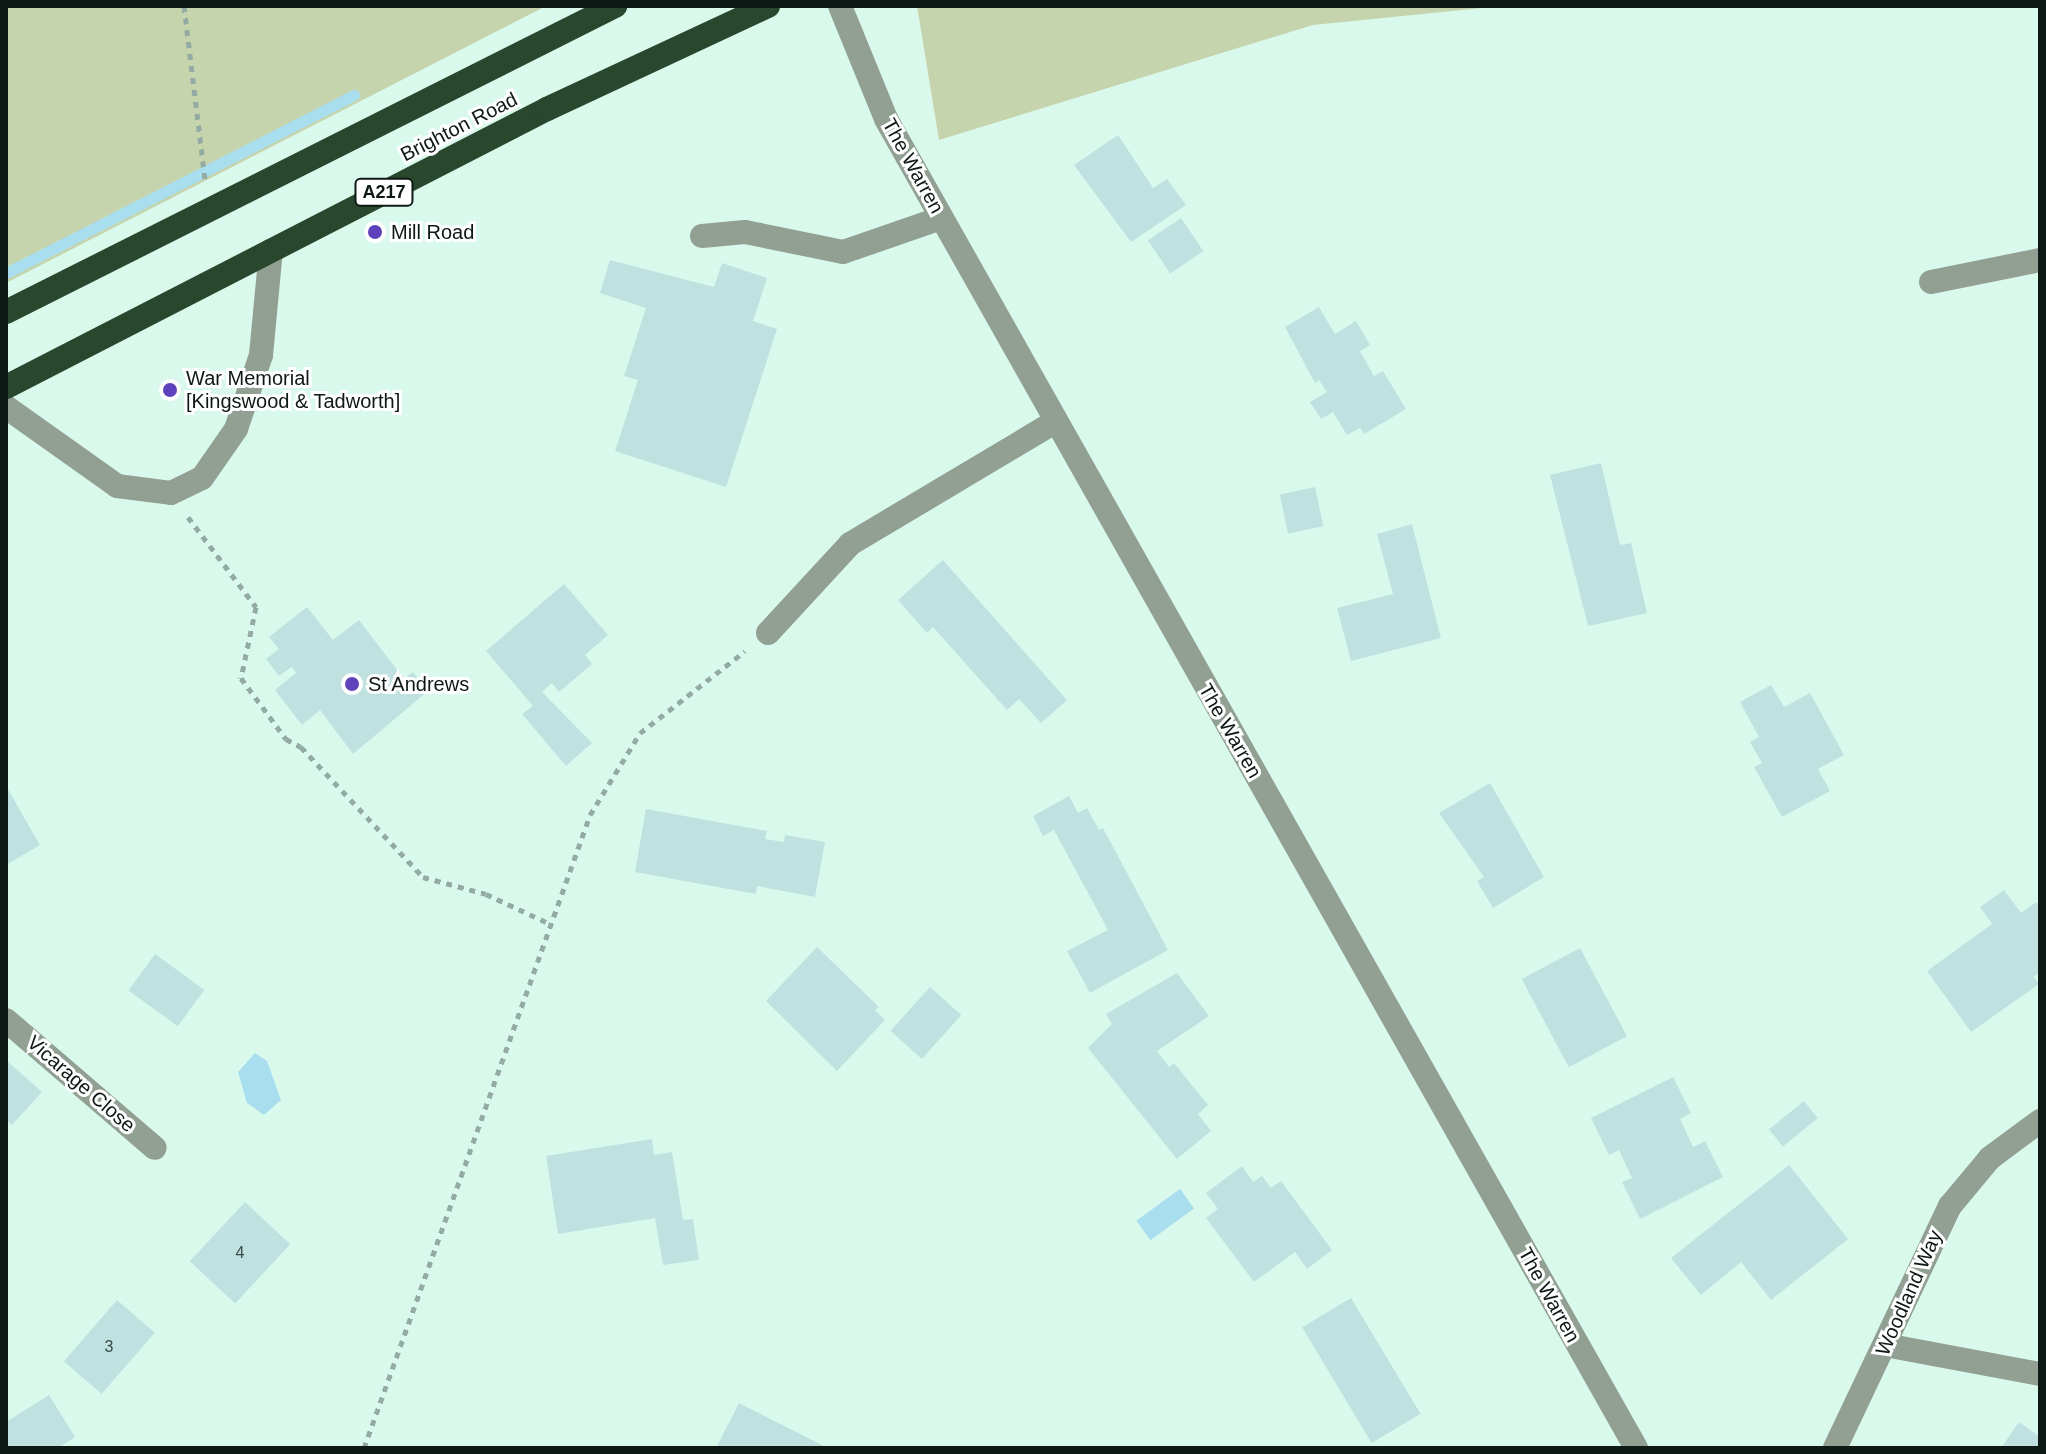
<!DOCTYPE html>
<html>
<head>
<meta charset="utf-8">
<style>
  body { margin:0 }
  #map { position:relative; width:2046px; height:1454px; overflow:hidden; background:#daf9ed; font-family:Arial,sans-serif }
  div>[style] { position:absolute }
  .green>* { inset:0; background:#c6d4ad }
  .water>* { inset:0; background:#a9deee; transform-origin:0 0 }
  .stream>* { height:11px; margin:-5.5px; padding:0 5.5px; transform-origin:5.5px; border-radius:5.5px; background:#a9deee }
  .building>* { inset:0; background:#bfe2e1; transform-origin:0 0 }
  .path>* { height:5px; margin-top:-2.5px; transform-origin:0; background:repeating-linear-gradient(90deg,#93aba2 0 6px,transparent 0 12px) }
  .minor>* { height:24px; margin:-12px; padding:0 12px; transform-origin:12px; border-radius:12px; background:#91a092 }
  .highway>* { height:24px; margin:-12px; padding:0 12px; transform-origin:12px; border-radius:12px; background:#28472c }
  .dots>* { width:22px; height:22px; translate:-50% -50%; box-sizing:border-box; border:4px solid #fefefe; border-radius:50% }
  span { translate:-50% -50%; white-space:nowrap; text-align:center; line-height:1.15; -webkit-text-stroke:6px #fefefe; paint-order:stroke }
  .number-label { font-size:16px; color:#3a4b48 }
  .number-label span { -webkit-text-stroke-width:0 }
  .shield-label span { padding:2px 6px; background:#fefefe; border:2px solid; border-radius:6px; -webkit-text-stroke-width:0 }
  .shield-label { font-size:18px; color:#0e1915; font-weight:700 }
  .street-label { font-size:20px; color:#0e1915 }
  .poi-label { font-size:20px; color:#0e1915 }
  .left { translate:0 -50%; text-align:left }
  .frame { position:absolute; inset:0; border:8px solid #0e1915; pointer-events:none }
</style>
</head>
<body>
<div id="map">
  <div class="green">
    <div style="clip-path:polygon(6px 6px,546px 6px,6px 283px)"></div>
    <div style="clip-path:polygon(917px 6px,1502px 6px,1313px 25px,939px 140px)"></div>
  </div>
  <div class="water">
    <div style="clip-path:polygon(255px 1053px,267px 1061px,281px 1100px,264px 1115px,247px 1103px,238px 1072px)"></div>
    <div style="left:1180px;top:1189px;width:24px;height:54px;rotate:54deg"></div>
  </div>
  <div class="stream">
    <div style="left:6px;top:273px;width:391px;rotate:-27.1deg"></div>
  </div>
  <div class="building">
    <div style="clip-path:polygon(1118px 135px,1153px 188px,1167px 179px,1186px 205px,1131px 242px,1074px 165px)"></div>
    <div style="left:1181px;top:218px;width:40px;height:40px;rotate:56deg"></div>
    <div style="clip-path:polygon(610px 260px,714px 287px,722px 263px,767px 278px,753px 321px,777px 329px,726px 487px,615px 451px,638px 380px,624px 376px,646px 308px,600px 293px)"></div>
    <div style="clip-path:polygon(1319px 307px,1335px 334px,1356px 321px,1370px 345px,1360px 351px,1374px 376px,1383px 371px,1406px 409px,1364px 434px,1360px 428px,1347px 435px,1333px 412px,1321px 419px,1310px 402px,1327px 392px,1319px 380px,1315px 383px,1285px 327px)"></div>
    <div style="clip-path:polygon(1601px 463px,1620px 545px,1631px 543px,1647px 613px,1588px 626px,1550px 475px)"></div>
    <div style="left:1315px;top:487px;width:40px;height:36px;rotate:78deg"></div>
    <div style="clip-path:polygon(1412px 524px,1441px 638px,1351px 661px,1337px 608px,1393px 594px,1377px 534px)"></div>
    <div style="clip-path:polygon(943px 560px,1067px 700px,1041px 723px,1019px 699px,1007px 710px,933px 627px,927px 633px,898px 600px)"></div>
    <div style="clip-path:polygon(564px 584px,608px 635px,585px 655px,592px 664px,559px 692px,552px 683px,542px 692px,592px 743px,566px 766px,522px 714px,533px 706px,486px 651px)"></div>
    <div style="clip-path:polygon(307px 607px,333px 640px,359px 620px,404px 679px,413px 672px,428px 691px,353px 754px,320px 710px,302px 725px,275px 690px,296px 673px,292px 667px,279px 676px,266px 659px,279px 649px,269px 637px)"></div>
    <div style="clip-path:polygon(1771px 685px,1784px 707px,1810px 693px,1844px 755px,1818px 769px,1830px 791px,1782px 817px,1754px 767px,1762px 763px,1750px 742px,1759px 737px,1740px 702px)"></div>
    <div style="clip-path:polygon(1490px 783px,1544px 877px,1493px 908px,1477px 881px,1484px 877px,1439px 813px)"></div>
    <div style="clip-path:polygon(6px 786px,40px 845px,6px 865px)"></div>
    <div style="clip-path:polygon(1069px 796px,1078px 813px,1087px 808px,1099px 830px,1103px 828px,1168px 950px,1090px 993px,1067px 951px,1108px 930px,1054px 830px,1043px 836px,1033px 816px)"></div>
    <div style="clip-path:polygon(646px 809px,767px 831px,765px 839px,784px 842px,785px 835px,825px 842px,815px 897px,757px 886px,756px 894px,635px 872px)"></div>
    <div style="clip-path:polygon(2004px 890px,2021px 913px,2036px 902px,2040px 907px,2040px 972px,2034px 977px,2039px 984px,1971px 1032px,1927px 971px,1992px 924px,1980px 907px)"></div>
    <div style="clip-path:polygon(817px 947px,879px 1007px,875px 1010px,885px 1020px,837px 1071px,766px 1001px)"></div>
    <div style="left:1580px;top:948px;width:100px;height:66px;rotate:62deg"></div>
    <div style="left:155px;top:954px;width:61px;height:45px;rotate:36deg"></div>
    <div style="clip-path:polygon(1177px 973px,1209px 1016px,1157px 1051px,1169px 1067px,1174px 1063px,1208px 1105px,1198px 1114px,1211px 1131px,1177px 1159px,1088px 1048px,1112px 1024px,1106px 1014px)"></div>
    <div style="left:930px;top:987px;width:42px;height:59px;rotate:42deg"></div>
    <div style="clip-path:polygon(6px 1060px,42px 1092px,12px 1125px,6px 1120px)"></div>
    <div style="clip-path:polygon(1673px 1077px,1691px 1113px,1680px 1119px,1693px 1147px,1705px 1141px,1723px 1177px,1640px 1219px,1622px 1182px,1632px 1178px,1619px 1150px,1609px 1155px,1591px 1118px)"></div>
    <div style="left:1804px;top:1101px;width:22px;height:45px;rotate:51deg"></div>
    <div style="clip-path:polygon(652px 1139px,654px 1155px,672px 1152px,683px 1220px,693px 1219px,699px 1260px,663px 1265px,655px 1218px,558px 1234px,546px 1156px)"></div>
    <div style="clip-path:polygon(1789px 1165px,1848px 1239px,1771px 1300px,1741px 1262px,1701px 1295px,1671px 1258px)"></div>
    <div style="clip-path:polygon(1242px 1166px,1253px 1182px,1262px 1176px,1271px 1188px,1281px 1181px,1332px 1250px,1307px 1269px,1295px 1252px,1254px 1282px,1206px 1218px,1218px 1209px,1206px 1193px)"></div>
    <div style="left:245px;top:1202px;width:62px;height:81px;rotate:43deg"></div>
    <div style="left:1351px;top:1298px;width:135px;height:57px;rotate:59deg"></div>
    <div style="left:117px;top:1300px;width:50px;height:81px;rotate:41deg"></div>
    <div style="clip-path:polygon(49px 1395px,75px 1437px,58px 1448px,6px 1448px,6px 1422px)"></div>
    <div style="clip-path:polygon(739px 1403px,828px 1448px,716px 1448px)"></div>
    <div style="clip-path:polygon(2019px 1422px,2040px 1437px,2040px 1448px,2001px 1448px)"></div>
  </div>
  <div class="path">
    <div style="left:184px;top:6px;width:175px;rotate:83.1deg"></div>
    <div style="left:188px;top:517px;width:113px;rotate:52.9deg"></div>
    <div style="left:256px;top:607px;width:73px;rotate:101.9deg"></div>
    <div style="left:241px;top:678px;width:76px;rotate:53.6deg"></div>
    <div style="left:286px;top:739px;width:17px;rotate:28deg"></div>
    <div style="left:301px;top:747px;width:178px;rotate:46.8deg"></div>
    <div style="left:423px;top:877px;width:65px;rotate:15.1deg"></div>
    <div style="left:486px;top:894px;width:68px;rotate:25.1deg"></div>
    <div style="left:364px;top:1448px;width:672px;rotate:-70.35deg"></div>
    <div style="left:590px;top:815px;width:96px;rotate:-58.6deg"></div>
    <div style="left:640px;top:733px;width:133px;rotate:-38deg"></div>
  </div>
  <div class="minor">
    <div style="left:840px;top:6px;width:122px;rotate:67.8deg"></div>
    <div style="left:886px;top:119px;width:1526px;rotate:60.56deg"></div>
    <div style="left:702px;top:236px;width:43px;rotate:-5.3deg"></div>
    <div style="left:745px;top:232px;width:100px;rotate:11.5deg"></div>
    <div style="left:843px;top:252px;width:104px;rotate:-19.1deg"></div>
    <div style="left:1931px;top:282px;width:111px;rotate:-11.4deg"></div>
    <div style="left:6px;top:407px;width:136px;rotate:35.4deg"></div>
    <div style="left:117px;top:486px;width:54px;rotate:7.4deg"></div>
    <div style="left:171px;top:493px;width:34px;rotate:-26deg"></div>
    <div style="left:202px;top:478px;width:60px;rotate:-55.2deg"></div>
    <div style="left:236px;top:429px;width:78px;rotate:-71.3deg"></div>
    <div style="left:261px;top:355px;width:105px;rotate:-84.6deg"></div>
    <div style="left:768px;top:633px;width:121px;rotate:-47.3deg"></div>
    <div style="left:850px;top:544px;width:239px;rotate:-30.8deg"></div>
    <div style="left:6px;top:1020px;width:196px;rotate:40.7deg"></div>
    <div style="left:1885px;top:1345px;width:158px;rotate:10.6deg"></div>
    <div style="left:1835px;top:1448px;width:268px;rotate:-64.6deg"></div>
    <div style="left:1950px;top:1206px;width:62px;rotate:-50.2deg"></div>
    <div style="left:1990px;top:1158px;width:62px;rotate:-36.5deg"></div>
  </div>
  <div class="highway">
    <div style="left:6px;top:312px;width:682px;rotate:-26.68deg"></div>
    <div style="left:6px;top:387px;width:608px;rotate:-27.2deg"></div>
    <div style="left:547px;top:109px;width:244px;rotate:-25deg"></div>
  </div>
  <div class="dots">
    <div style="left:375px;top:232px;background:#5e42bb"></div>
    <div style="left:170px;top:390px;background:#5e42bb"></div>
    <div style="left:352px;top:684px;background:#5e42bb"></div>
  </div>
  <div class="number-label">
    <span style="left:240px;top:1253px">4</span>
    <span style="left:109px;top:1347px">3</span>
  </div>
  <div class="shield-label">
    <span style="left:384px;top:192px">A217</span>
  </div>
  <div class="street-label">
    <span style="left:459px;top:127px;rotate:-27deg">Brighton Road</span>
    <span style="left:913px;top:166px;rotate:61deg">The Warren</span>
    <span style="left:1230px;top:731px;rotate:60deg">The Warren</span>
    <span style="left:81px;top:1084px;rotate:41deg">Vicarage Close</span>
    <span style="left:1909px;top:1293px;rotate:-66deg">Woodland Way</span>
    <span style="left:1549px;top:1295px;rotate:61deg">The Warren</span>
  </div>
  <div class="poi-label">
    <span class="left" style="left:391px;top:232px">Mill Road</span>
    <span class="left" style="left:186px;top:390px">War Memorial<br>[Kingswood &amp; Tadworth]</span>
    <span class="left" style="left:368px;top:684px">St Andrews</span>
  </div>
  <div class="frame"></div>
</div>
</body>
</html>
